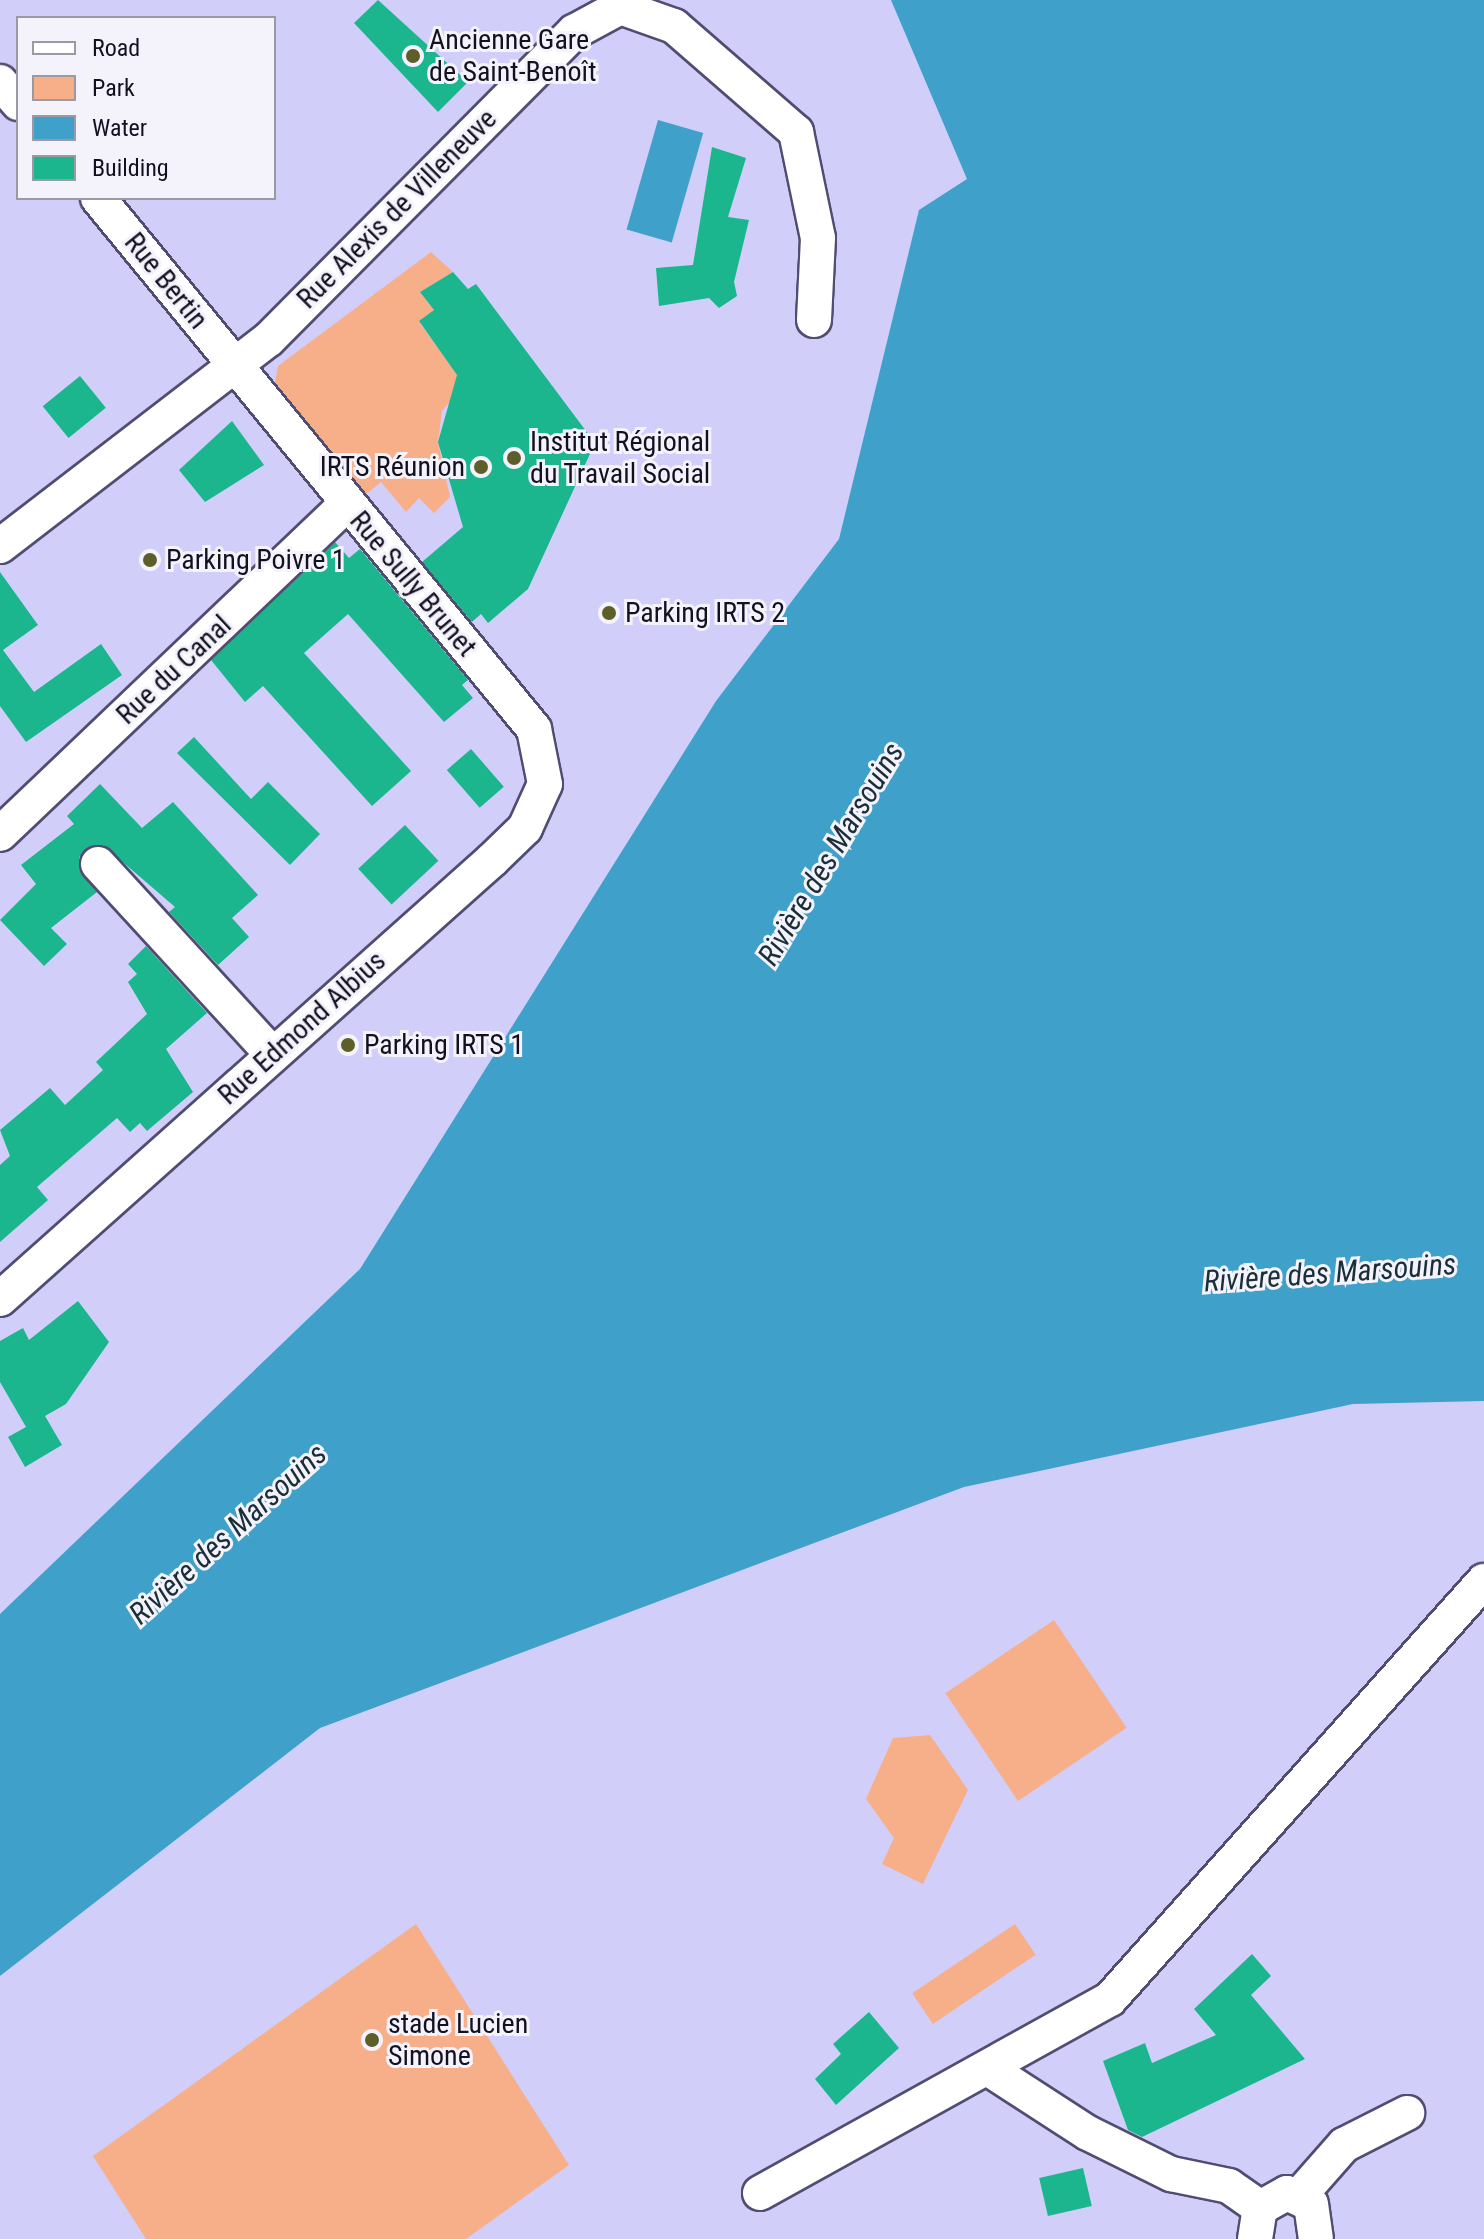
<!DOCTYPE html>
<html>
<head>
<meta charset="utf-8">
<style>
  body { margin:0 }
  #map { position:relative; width:1484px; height:2239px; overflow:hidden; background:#d1cefa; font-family:"Roboto Condensed",sans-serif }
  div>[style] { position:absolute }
  .green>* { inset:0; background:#f7af89; transform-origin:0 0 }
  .water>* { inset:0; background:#3fa1c9; transform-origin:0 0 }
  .building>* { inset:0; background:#1bb68e; transform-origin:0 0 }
  .roads { filter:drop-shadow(2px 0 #514d72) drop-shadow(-2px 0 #514d72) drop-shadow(0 2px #514d72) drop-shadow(0 -2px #514d72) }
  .minor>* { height:34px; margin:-17px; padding:0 17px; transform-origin:17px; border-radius:17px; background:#fff }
  .dots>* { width:22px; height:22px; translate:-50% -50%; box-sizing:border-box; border:4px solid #f4f3fc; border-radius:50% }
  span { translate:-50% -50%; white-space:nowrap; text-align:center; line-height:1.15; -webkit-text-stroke:6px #f4f3fc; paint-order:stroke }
  .poi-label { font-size:28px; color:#131120 }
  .left { translate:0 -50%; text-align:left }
  .right { translate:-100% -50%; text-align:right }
  .street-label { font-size:28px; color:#131120 }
  .water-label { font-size:30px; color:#192e38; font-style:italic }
  .legend { position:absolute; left:16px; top:16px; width:260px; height:184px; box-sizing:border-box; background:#f4f3fc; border:2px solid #9a99a4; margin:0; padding:10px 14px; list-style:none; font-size:24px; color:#131120 }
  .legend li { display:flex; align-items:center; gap:16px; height:40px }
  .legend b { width:40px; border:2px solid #9a99a4 }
</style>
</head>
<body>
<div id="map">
  <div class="green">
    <div style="clip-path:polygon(431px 252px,453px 272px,420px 292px,434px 310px,419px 322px,441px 352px,478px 368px,442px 411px,438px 442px,450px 497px,434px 513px,419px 498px,406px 512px,381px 482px,365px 495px,275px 382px,278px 366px)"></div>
    <div style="left:1054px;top:1620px;width:130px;height:131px;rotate:56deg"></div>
    <div style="clip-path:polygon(930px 1735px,968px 1790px,923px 1884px,882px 1864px,894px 1838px,866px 1799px,893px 1738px)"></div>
    <div style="clip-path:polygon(416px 1924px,569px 2165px,466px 2239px,146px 2239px,93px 2156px)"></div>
    <div style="left:1015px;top:1924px;width:37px;height:124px;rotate:56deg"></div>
  </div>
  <div class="water">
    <div style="clip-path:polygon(891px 0,1484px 0,1484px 1401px,1353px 1404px,964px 1487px,320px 1728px,0 1976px,0 1614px,360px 1269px,716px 701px,839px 539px,919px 210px,967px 179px)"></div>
    <div style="left:658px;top:120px;width:47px;height:114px;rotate:16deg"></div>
  </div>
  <div class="building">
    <div style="clip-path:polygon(378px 0,468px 82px,438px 112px,354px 23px)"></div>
    <div style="clip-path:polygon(712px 147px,746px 158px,728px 217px,749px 220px,734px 282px,737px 296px,719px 308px,709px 298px,659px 306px,656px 268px,693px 265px)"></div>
    <div style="clip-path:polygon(453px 272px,468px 289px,476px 284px,595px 443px,528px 589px,488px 623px,481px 614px,472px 622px,422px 562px,463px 527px,438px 442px,457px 375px,419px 321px,434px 310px,420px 292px)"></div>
    <div style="left:80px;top:376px;width:41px;height:48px;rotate:51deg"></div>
    <div style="clip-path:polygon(232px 421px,264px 465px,205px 502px,179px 470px)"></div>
    <div style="clip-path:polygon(335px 542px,349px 558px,360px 549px,468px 680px,462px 685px,473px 698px,444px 722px,348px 614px,304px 653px,411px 771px,372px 806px,263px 686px,245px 702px,211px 660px)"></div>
    <div style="clip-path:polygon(0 572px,38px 625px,3px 650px,34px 692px,101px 644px,122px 675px,26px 742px,0 706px)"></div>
    <div style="clip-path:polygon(194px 737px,251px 799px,268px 782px,320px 834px,290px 865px,177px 753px)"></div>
    <div style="left:471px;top:749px;width:50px;height:32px;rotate:49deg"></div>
    <div style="clip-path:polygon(100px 784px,142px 828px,173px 802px,258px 895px,232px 918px,249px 937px,218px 965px,169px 912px,175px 907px,103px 845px,79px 857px,79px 869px,97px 892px,51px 928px,67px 944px,44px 966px,0 920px,36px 884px,21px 865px,74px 824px,67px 816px)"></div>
    <div style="left:405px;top:825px;width:49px;height:64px;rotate:47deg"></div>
    <div style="clip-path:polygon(146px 946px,207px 1013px,166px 1049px,193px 1092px,147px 1131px,140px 1123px,130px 1132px,117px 1118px,37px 1187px,48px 1200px,0 1242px,0 1165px,10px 1156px,0 1130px,50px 1088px,65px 1105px,103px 1070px,96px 1062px,147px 1014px,128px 982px,137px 974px,128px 964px)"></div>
    <div style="clip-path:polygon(78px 1301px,109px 1342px,66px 1404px,45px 1416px,62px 1445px,25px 1467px,8px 1437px,26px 1427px,0 1382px,0 1341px,23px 1328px,29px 1340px)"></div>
    <div style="clip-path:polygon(1252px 1954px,1271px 1976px,1251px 1995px,1305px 2059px,1142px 2137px,1128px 2130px,1103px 2061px,1145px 2043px,1152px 2063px,1216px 2035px,1194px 2009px)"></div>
    <div style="clip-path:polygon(869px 2012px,899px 2048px,836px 2105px,815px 2079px,841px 2054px,833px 2044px)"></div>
    <div style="left:1083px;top:2168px;width:39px;height:45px;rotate:77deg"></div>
  </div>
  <div class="roads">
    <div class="minor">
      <div style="left:0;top:82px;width:28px;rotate:49deg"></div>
      <div style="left:0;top:546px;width:339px;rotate:-37.6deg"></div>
      <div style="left:269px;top:339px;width:433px;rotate:-45.2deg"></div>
      <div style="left:574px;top:32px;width:52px;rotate:-28.5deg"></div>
      <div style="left:620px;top:7px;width:57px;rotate:19.4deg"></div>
      <div style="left:674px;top:26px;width:162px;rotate:41deg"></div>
      <div style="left:796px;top:132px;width:108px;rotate:78.3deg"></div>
      <div style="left:818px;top:238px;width:82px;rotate:92.8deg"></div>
      <div style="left:0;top:834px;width:478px;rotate:-43.6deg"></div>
      <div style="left:98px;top:864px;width:258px;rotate:47.5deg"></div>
      <div style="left:0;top:1299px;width:659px;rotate:-41.74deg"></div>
      <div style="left:492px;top:860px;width:46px;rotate:-44.1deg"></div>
      <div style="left:525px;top:828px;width:48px;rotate:-65.6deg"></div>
      <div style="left:545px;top:784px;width:56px;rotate:-101.3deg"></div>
      <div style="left:534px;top:729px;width:687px;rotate:-129.39deg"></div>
      <div style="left:992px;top:2071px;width:114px;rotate:32.9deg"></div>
      <div style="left:1088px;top:2133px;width:93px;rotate:26.3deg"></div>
      <div style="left:1171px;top:2174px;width:59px;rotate:11.7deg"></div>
      <div style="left:1229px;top:2186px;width:38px;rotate:35deg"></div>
      <div style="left:760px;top:2193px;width:400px;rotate:-29deg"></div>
      <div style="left:1110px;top:1999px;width:561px;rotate:-48.18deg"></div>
      <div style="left:1300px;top:2195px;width:67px;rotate:-48.7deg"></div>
      <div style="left:1344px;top:2145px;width:71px;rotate:-26.9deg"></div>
      <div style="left:1255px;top:2239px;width:31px;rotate:-81deg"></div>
      <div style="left:1260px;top:2208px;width:31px;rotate:-29deg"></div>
      <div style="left:1287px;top:2193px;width:26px;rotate:25deg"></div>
      <div style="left:1311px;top:2204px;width:35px;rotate:82deg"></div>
    </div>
  </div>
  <div class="dots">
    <div style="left:413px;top:56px;background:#5e5e2b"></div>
    <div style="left:514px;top:458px;background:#5e5e2b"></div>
    <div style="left:481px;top:467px;background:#5e5e2b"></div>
    <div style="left:150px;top:560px;background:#5e5e2b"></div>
    <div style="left:609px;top:613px;background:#5e5e2b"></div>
    <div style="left:348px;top:1045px;background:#5e5e2b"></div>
    <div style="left:372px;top:2040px;background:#5e5e2b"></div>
  </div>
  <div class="poi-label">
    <span class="left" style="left:429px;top:56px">Ancienne Gare<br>de Saint-Benoît</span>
    <span class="left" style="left:530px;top:458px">Institut Régional<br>du Travail Social</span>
    <span class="right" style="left:465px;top:467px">IRTS Réunion</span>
    <span class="left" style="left:166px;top:560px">Parking Poivre 1</span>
    <span class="left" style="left:625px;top:613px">Parking IRTS 2</span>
    <span class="left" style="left:364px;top:1045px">Parking IRTS 1</span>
    <span class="left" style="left:388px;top:2040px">stade Lucien<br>Simone</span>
  </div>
  <div class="street-label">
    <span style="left:397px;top:209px;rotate:-45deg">Rue Alexis de Villeneuve</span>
    <span style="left:166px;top:281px;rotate:51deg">Rue Bertin</span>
    <span style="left:413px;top:584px;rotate:50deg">Rue Sully Brunet</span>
    <span style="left:174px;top:670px;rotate:-43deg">Rue du Canal</span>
    <span style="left:302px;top:1028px;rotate:-42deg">Rue Edmond Albius</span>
  </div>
  <div class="water-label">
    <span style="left:831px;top:854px;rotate:-59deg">Rivière des Marsouins</span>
    <span style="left:1330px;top:1273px;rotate:-4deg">Rivière des Marsouins</span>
    <span style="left:228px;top:1534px;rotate:-42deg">Rivière des Marsouins</span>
  </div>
  <ul class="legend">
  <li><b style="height:10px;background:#fff"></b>Road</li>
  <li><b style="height:22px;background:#f7af89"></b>Park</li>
  <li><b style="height:22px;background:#3fa1c9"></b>Water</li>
  <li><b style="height:22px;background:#1bb68e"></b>Building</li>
  </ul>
</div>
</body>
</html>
